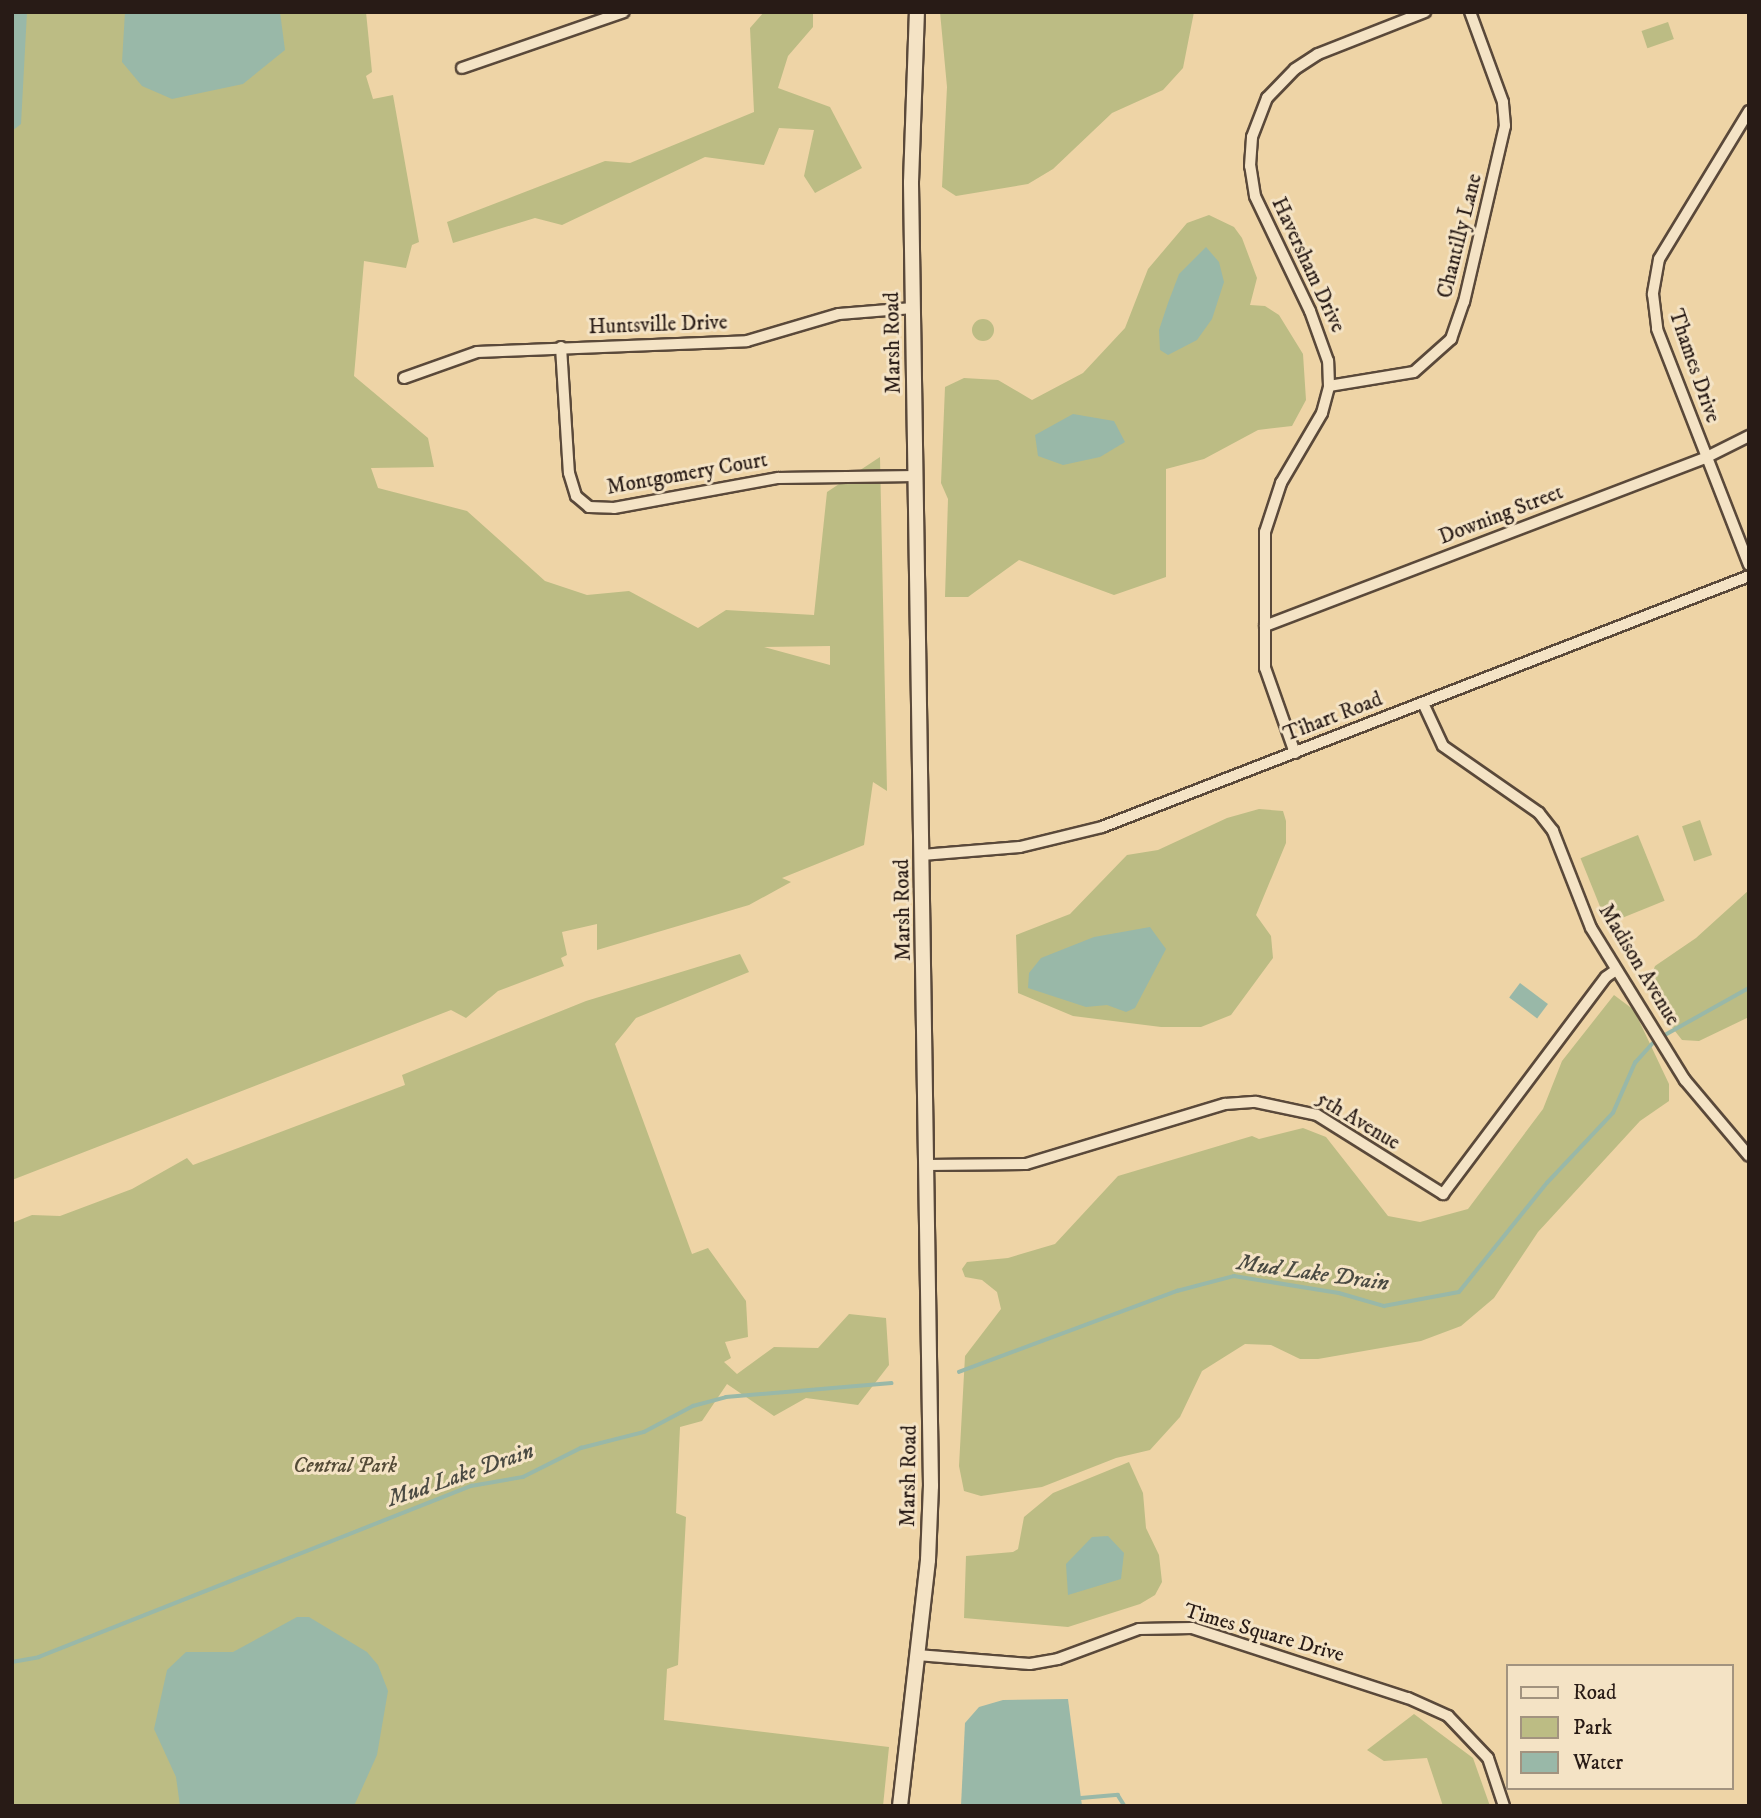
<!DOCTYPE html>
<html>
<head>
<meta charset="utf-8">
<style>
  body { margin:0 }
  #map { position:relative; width:1761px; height:1818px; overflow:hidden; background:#eed4a6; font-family:"IM FELL DW Pica",serif }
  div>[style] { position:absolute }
  .green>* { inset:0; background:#bcbc84; transform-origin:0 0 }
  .round { border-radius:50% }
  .water>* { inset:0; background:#99b8a8; transform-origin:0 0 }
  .stream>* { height:3.5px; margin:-1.75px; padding:0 1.75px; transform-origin:1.75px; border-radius:1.75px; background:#99b8a8 }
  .roads { filter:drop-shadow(2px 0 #5a493a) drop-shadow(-2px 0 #5a493a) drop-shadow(0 2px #5a493a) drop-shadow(0 -2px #5a493a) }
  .street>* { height:10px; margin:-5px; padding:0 5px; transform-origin:5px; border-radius:5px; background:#f4e3c5 }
  .secondary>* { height:14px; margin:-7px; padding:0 7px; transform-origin:7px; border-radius:7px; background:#f4e3c5 }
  span { translate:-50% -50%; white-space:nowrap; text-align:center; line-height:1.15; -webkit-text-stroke:6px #f4e3c5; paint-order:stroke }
  .street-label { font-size:21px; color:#281b16 }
  .park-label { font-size:21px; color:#544b37; font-style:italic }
  .water-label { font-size:23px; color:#4a4a42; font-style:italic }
  .frame { position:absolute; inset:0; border:14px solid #281b16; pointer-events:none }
  .legend { position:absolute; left:1506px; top:1664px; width:228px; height:126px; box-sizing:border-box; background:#f4e3c5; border:2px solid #a2937f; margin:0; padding:9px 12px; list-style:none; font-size:21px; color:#281b16 }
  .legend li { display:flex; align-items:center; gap:14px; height:35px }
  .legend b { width:35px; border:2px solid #a2937f }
</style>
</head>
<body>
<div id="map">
  <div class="green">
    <div style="clip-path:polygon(evenodd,12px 12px,366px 12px,372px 72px,366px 76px,373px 99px,393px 95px,419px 242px,412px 245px,406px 268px,364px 261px,354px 376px,428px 438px,434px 467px,371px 468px,378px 488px,467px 511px,545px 581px,587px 595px,629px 591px,698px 628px,726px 610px,814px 615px,827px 492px,880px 457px,887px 791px,873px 782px,864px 845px,782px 878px,791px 882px,749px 905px,597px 950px,597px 924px,562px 932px,567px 955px,561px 958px,564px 966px,498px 991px,466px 1018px,451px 1010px,12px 1180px,12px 12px,830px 646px,830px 665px,764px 647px,830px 646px)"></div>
    <div style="clip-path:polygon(764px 12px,813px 12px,813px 27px,788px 56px,778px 88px,830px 107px,862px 168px,815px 193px,804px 176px,814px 130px,779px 128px,764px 165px,705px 157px,562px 225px,535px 218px,453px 243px,447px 222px,605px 161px,630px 163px,754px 112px,750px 28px)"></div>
    <div style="clip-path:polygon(940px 12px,1194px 12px,1183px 68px,1163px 90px,1112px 113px,1053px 169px,1028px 184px,956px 196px,942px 187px,947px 87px)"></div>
    <div style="left:1668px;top:22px;width:18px;height:28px;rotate:71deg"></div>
    <div style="clip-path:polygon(1209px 215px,1234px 227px,1242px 238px,1257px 278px,1250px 305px,1265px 306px,1279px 315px,1303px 354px,1306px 400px,1292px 426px,1258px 430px,1204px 459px,1166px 469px,1166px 577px,1114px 595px,1019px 560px,968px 597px,945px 597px,948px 499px,941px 483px,945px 387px,964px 378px,998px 380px,1032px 400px,1083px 373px,1125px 328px,1148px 269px,1187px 223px)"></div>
    <div class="round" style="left:972px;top:319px;width:22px;height:22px"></div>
    <div style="clip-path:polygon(1259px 809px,1283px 811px,1286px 821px,1286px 843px,1256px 915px,1271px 936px,1273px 958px,1231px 1015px,1201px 1027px,1161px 1027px,1073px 1016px,1018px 993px,1016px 935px,1070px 914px,1127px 855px,1158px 850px,1227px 818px)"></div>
    <div style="left:1700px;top:820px;width:37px;height:19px;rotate:71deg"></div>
    <div style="left:1638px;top:835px;width:71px;height:62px;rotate:68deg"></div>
    <div style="clip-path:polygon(1749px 890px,1749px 1017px,1699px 1041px,1682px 1040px,1656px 1007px,1652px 974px,1655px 966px,1696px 938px)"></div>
    <div style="clip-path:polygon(740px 954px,749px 972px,636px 1018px,615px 1044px,692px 1254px,708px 1248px,746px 1301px,748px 1337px,725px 1342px,731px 1358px,724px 1362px,737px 1374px,774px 1347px,818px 1348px,849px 1314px,886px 1318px,889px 1365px,858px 1405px,806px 1398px,774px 1416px,727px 1384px,702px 1421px,680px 1427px,676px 1513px,686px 1517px,678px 1665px,667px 1669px,664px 1720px,889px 1747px,883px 1806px,12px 1806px,12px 1223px,32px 1215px,60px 1216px,132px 1189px,187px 1158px,193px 1165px,405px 1085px,402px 1075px,586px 1001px)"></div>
    <div style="clip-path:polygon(1614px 995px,1634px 1010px,1669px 1084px,1669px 1101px,1640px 1121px,1538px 1232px,1494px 1298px,1461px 1326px,1421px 1341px,1318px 1359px,1300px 1359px,1271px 1345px,1245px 1344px,1202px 1371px,1180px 1417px,1150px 1450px,1116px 1458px,1042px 1487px,981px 1496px,964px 1491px,959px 1466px,965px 1356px,1001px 1309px,997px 1292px,982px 1280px,965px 1277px,962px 1269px,967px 1262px,1008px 1258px,1055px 1244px,1118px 1176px,1252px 1136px,1259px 1139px,1303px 1128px,1326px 1137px,1388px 1216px,1420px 1222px,1468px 1209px,1543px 1109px,1562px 1061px)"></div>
    <div style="clip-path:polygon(1129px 1462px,1143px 1493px,1146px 1528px,1159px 1555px,1162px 1582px,1155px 1595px,1140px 1604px,1068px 1627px,964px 1618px,966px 1556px,1013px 1552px,1018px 1549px,1024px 1517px,1053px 1493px)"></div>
    <div style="clip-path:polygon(1414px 1714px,1473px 1758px,1490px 1806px,1443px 1806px,1427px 1758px,1384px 1761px,1367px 1750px)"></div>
  </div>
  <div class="water">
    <div style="clip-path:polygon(12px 12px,27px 12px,21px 124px,12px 131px)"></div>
    <div style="clip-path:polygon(125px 12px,280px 12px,285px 50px,243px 84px,172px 99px,142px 86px,122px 62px)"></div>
    <div style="clip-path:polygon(1206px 247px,1219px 262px,1224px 282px,1212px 319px,1197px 340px,1168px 355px,1160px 350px,1159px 330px,1168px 303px,1179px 274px)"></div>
    <div style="clip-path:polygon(1073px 414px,1114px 421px,1125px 442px,1100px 457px,1063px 465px,1038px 456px,1035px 435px)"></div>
    <div style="clip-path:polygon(1150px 927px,1166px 949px,1135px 1008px,1126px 1012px,1107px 1005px,1086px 1007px,1028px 988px,1029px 973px,1041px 958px,1094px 937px)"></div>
    <div style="left:1520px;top:983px;width:35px;height:18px;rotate:37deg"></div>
    <div style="clip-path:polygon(1108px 1536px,1124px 1553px,1121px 1579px,1068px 1595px,1066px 1564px,1092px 1537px)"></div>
    <div style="clip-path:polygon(297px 1617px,309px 1617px,367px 1652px,378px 1665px,388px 1691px,377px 1755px,354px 1806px,180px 1806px,176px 1777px,154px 1729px,167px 1670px,186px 1652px,233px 1652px)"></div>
    <div style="clip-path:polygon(1068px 1699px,1082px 1806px,961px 1806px,965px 1723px,979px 1707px,1003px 1700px)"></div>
  </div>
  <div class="stream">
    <div style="left:959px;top:1372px;width:233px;rotate:-20.4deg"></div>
    <div style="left:1177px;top:1291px;width:59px;rotate:-14.7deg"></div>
    <div style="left:1234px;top:1276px;width:106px;rotate:9.2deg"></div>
    <div style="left:1339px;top:1293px;width:47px;rotate:16.1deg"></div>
    <div style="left:1384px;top:1306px;width:76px;rotate:-10.6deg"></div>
    <div style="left:1459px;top:1292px;width:140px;rotate:-51.1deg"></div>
    <div style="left:1547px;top:1183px;width:96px;rotate:-46.7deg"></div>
    <div style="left:1613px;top:1113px;width:55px;rotate:-66.3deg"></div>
    <div style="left:1635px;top:1063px;width:31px;rotate:-48deg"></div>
    <div style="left:1656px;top:1040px;width:107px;rotate:-29.2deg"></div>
    <div style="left:12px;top:1662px;width:27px;rotate:-10deg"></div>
    <div style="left:39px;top:1657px;width:465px;rotate:-21.6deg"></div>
    <div style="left:471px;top:1486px;width:53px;rotate:-9.8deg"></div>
    <div style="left:523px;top:1477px;width:65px;rotate:-26.6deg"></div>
    <div style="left:581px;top:1448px;width:65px;rotate:-14.3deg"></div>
    <div style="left:644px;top:1432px;width:55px;rotate:-28deg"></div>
    <div style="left:693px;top:1406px;width:34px;rotate:-15deg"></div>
    <div style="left:726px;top:1397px;width:166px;rotate:-4.8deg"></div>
    <div style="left:1081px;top:1798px;width:37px;rotate:-5deg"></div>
    <div style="left:1118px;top:1795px;width:13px;rotate:58deg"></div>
  </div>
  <div class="roads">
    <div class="street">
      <div style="left:462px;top:68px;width:171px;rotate:-19.1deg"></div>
      <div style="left:1749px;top:111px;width:173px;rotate:121.3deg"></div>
      <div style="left:1659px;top:259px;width:36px;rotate:100deg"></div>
      <div style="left:1653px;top:294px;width:35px;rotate:83deg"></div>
      <div style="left:1657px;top:329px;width:253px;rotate:68.7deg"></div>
      <div style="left:561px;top:347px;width:126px;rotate:86.4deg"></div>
      <div style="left:569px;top:473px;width:24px;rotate:73deg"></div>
      <div style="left:576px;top:496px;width:17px;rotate:40deg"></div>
      <div style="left:589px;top:507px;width:25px;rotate:2deg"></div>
      <div style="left:614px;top:508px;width:167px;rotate:-10.4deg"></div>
      <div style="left:778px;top:478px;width:138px;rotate:-0.8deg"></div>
      <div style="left:404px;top:378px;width:77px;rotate:-19.6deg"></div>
      <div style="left:477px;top:352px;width:270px;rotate:-2.3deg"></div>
      <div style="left:747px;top:341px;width:96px;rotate:-16.4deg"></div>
      <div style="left:839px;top:314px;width:74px;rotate:-4.6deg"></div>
      <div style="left:1329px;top:386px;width:86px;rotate:-9.4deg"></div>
      <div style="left:1414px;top:372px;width:50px;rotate:-41.7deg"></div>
      <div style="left:1451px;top:339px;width:39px;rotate:-71deg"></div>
      <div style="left:1464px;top:302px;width:181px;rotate:-76.9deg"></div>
      <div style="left:1505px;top:126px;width:24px;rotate:-95deg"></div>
      <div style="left:1503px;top:102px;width:96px;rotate:-110.1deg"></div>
      <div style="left:1265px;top:626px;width:473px;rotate:-20.9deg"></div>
      <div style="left:1707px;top:457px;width:47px;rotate:-26.6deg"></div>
      <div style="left:1423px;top:703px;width:47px;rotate:65.1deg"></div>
      <div style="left:1443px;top:746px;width:117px;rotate:34.9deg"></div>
      <div style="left:1539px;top:813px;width:23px;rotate:52deg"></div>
      <div style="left:1553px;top:831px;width:104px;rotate:68.6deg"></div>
      <div style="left:1591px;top:928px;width:179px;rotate:58.3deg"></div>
      <div style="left:1685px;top:1080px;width:99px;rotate:49.9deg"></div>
      <div style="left:1295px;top:753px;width:90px;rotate:-109.4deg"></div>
      <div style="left:1265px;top:668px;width:136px;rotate:-90deg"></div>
      <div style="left:1265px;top:532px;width:52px;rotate:-71.9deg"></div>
      <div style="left:1281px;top:483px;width:81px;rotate:-59.6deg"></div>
      <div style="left:1322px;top:413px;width:28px;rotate:-75deg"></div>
      <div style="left:1329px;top:386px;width:25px;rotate:-92deg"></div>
      <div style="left:1328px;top:361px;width:53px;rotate:-109.8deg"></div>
      <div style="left:1310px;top:311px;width:127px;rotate:-115.6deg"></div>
      <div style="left:1255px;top:196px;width:30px;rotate:-99deg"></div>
      <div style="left:1250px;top:166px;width:29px;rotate:-86deg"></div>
      <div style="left:1252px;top:137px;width:42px;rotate:-69deg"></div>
      <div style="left:1267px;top:98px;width:40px;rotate:-46deg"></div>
      <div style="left:1295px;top:69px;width:27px;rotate:-33deg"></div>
      <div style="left:1318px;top:54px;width:115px;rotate:-21.4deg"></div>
      <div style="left:922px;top:855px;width:98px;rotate:-4.7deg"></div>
      <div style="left:1020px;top:847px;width:84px;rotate:-13.7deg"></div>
      <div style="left:1102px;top:827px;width:694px;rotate:-21.2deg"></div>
      <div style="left:927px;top:1165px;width:99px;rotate:-0.6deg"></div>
      <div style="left:1026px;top:1164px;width:208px;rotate:-16.8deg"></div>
      <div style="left:1225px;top:1104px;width:31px;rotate:-4deg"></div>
      <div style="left:1256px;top:1102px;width:62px;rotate:12deg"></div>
      <div style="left:1317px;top:1115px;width:149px;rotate:32.1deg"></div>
      <div style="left:1443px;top:1194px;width:271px;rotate:-53.1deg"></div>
      <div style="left:1606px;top:977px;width:12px;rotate:-35deg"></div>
      <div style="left:917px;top:1655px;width:113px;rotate:4.6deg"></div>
      <div style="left:1030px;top:1664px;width:28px;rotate:-10deg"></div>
      <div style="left:1058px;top:1659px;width:86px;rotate:-20.3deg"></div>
      <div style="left:1139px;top:1629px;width:53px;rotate:-1.1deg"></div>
      <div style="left:1192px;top:1628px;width:227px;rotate:18deg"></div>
      <div style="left:1408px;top:1698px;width:44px;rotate:24.2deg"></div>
      <div style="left:1448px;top:1716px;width:58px;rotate:46.4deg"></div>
      <div style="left:1488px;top:1758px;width:51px;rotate:71.6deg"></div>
    </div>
    <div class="secondary">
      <div style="left:900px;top:1806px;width:248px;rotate:-83.5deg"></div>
      <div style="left:928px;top:1560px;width:74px;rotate:-87.7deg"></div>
      <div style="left:931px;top:1486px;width:1304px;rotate:-90.88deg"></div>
      <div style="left:911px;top:182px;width:170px;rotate:-88deg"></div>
    </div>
  </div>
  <div class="street-label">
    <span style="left:1460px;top:236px;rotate:-76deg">Chantilly Lane</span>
    <span style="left:1308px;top:265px;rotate:65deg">Haversham Drive</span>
    <span style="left:658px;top:325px;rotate:-2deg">Huntsville Drive</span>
    <span style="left:893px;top:343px;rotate:-91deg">Marsh Road</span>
    <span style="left:1694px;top:366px;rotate:71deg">Thames Drive</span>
    <span style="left:687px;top:474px;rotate:-10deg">Montgomery Court</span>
    <span style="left:1501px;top:515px;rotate:-21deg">Downing Street</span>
    <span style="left:1333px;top:717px;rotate:-21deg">Tihart Road</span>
    <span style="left:903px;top:910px;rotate:-91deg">Marsh Road</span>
    <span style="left:1639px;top:965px;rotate:59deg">Madison Avenue</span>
    <span style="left:1358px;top:1121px;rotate:31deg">5th Avenue</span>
    <span style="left:909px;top:1476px;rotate:-89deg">Marsh Road</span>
    <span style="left:1264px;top:1633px;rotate:16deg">Times Square Drive</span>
  </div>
  <div class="park-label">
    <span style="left:345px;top:1466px">Central Park</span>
  </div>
  <div class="water-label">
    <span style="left:1313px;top:1274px;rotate:8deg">Mud Lake Drain</span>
    <span style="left:461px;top:1476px;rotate:-19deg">Mud Lake Drain</span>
  </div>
  <div class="frame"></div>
  <ul class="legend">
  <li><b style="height:9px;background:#f4e3c5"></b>Road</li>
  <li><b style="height:19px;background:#bcbc84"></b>Park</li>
  <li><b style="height:19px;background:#99b8a8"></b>Water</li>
  </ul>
</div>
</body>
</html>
